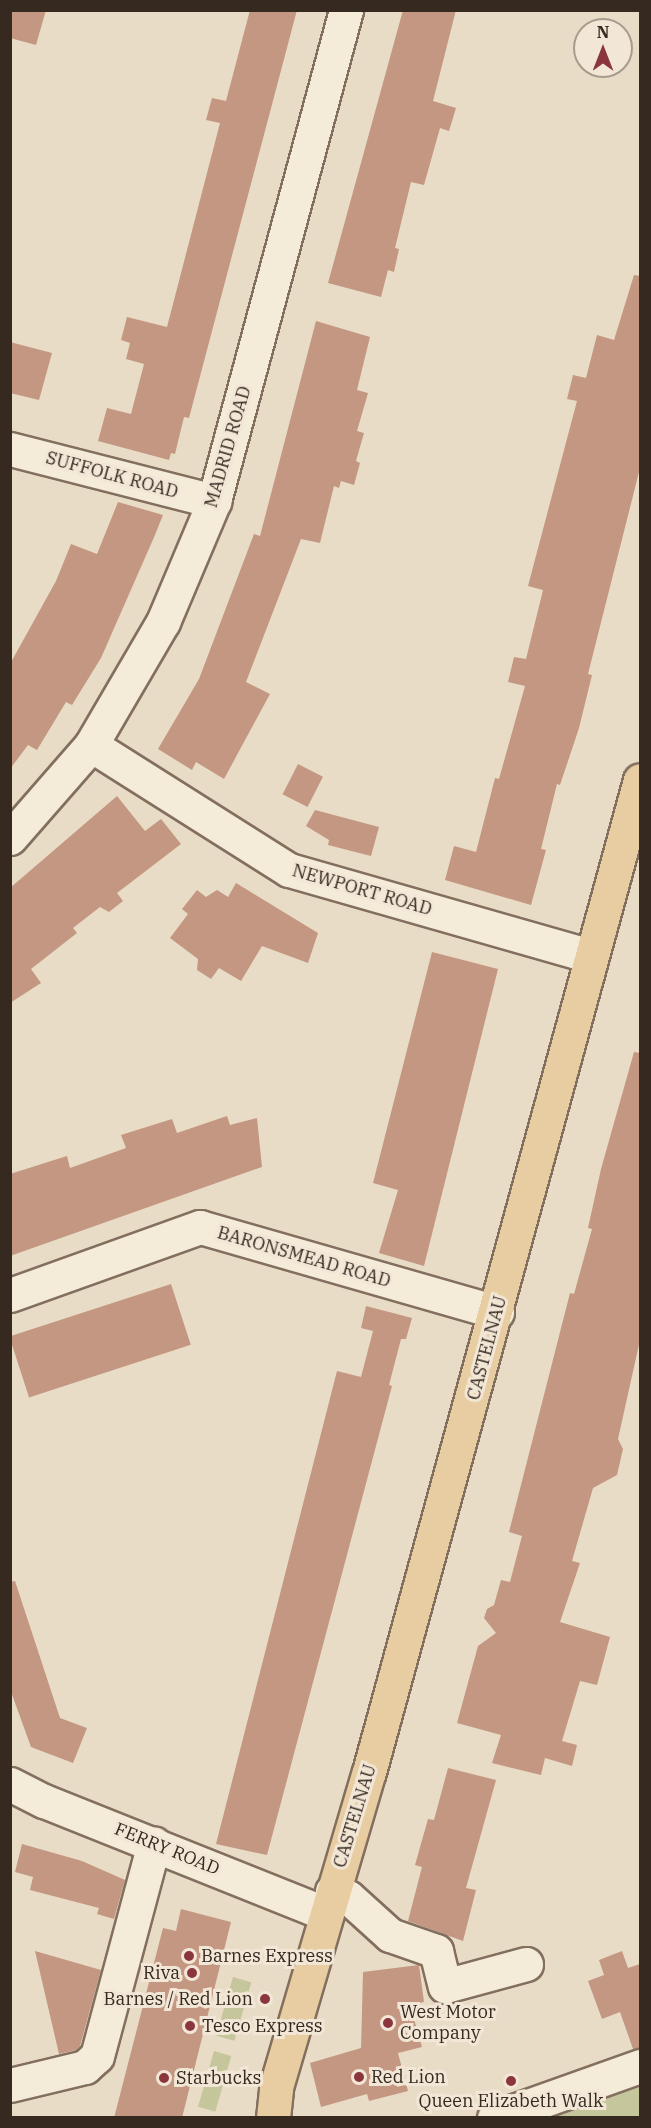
<!DOCTYPE html>
<html>
<head>
<meta charset="utf-8">
<style>
  body { margin:0 }
  #map { position:relative; width:651px; height:2128px; overflow:hidden; background:#e9dcc7; font-family:"IBM Plex Serif",serif }
  div>[style] { position:absolute }
  .green>* { inset:0; background:#c5c69c; transform-origin:0 0 }
  .building>* { inset:0; background:#c39781; transform-origin:0 0 }
  .roads { filter:drop-shadow(2px 0 #836f5e) drop-shadow(-2px 0 #836f5e) drop-shadow(0 2px #836f5e) drop-shadow(0 -2px #836f5e) }
  .minor>* { height:33px; margin:-16.5px; padding:0 16.5px; transform-origin:16.5px; border-radius:16.5px; background:#f5ebd9 }
  .major>* { height:33px; margin:-16.5px; padding:0 16.5px; transform-origin:16.5px; border-radius:16.5px; background:#e8cda3 }
  .dots>* { width:16px; height:16px; translate:-50% -50%; box-sizing:border-box; border:3px solid #f2e7d6; border-radius:50% }
  span { translate:-50% -50%; white-space:nowrap; text-align:center; line-height:1.15; -webkit-text-stroke:6px #f2e7d6; paint-order:stroke }
  .street-label { font-size:18px; color:#352920 }
  .poi-label { font-size:18px; color:#352920 }
  .left { translate:0 -50%; text-align:left }
  .right { translate:-100% -50%; text-align:right }
  .frame { position:absolute; inset:0; border:12px solid #352920; pointer-events:none }
  .north { position:absolute; left:573px; top:18px; width:60px; height:60px; box-sizing:border-box; background:#f2e7d6; border:2px solid #a69b8d; border-radius:50%; rotate:0deg; font-size:16px; font-weight:700; line-height:24px; text-align:center; color:#352920 }
  .north::after { content:''; display:block; margin:auto; width:21px; height:27px; background:#8b353d; clip-path:polygon(50% 0,100% 100%,50% 72%,0 100%) }
</style>
</head>
<body>
<div id="map">
  <div class="green">
    <div style="left:233px;top:1977px;width:19px;height:61px;rotate:16deg"></div>
    <div style="left:214px;top:2051px;width:18px;height:58px;rotate:16deg"></div>
    <div style="clip-path:polygon(640px 2087px,640px 2117px,550px 2117px)"></div>
  </div>
  <div class="building">
    <div style="clip-path:polygon(10px 10px,46px 10px,36px 45px,10px 38px)"></div>
    <div style="clip-path:polygon(250px 10px,297px 10px,189px 418px,184px 417px,175px 454px,171px 453px,169px 460px,98px 441px,107px 408px,131px 414px,144px 364px,126px 359px,130px 343px,121px 340px,127px 317px,167px 327px,220px 123px,206px 120px,212px 98px,226px 101px)"></div>
    <div style="clip-path:polygon(403px 10px,456px 10px,433px 101px,456px 108px,449px 131px,440px 128px,424px 185px,411px 182px,395px 248px,399px 249px,394px 272px,388px 270px,381px 297px,328px 283px)"></div>
    <div style="clip-path:polygon(634px 275px,640px 276px,640px 468px,588px 674px,592px 675px,579px 728px,560px 785px,557px 784px,541px 849px,546px 850px,531px 905px,445px 880px,454px 846px,476px 852px,495px 778px,499px 779px,525px 686px,508px 682px,514px 657px,526px 659px,543px 590px,528px 586px,577px 401px,567px 399px,573px 375px,586px 378px,597px 335px,614px 340px)"></div>
    <div style="clip-path:polygon(316px 321px,370px 337px,357px 390px,368px 393px,357px 431px,364px 433px,356px 461px,360px 463px,354px 485px,341px 481px,339px 488px,334px 486px,320px 543px,301px 539px,246px 682px,270px 694px,224px 779px,196px 762px,192px 770px,158px 749px,199px 679px,254px 534px,260px 536px)"></div>
    <div style="clip-path:polygon(10px 342px,52px 353px,39px 400px,10px 393px)"></div>
    <div style="clip-path:polygon(118px 502px,163px 515px,155px 535px,101px 658px,72px 705px,66px 702px,37px 750px,28px 745px,10px 769px,10px 664px,56px 581px,71px 544px,97px 554px)"></div>
    <div style="left:298px;top:764px;width:28px;height:34px;rotate:27deg"></div>
    <div style="clip-path:polygon(117px 796px,145px 831px,161px 819px,181px 844px,117px 893px,123px 901px,109px 912px,100px 907px,73px 928px,77px 933px,31px 969px,41px 983px,10px 1003px,10px 888px)"></div>
    <div style="clip-path:polygon(315px 810px,379px 827px,371px 856px,328px 845px,329px 840px,306px 826px)"></div>
    <div style="clip-path:polygon(236px 883px,318px 933px,308px 963px,262px 946px,241px 981px,219px 968px,211px 979px,197px 970px,198px 959px,170px 938px,188px 914px,182px 909px,197px 890px,206px 897px,217px 890px,228px 897px)"></div>
    <div style="clip-path:polygon(432px 952px,498px 969px,424px 1266px,379px 1253px,398px 1190px,373px 1183px)"></div>
    <div style="clip-path:polygon(634px 1052px,640px 1053px,640px 1340px,618px 1439px,623px 1449px,617px 1475px,593px 1488px,572px 1561px,580px 1563px,560px 1622px,610px 1637px,597px 1685px,580px 1681px,562px 1741px,577px 1745px,572px 1766px,545px 1758px,541px 1775px,492px 1763px,501px 1735px,457px 1723px,478px 1646px,496px 1633px,484px 1618px,487px 1609px,494px 1605px,501px 1580px,510px 1582px,522px 1536px,509px 1532px,570px 1293px,574px 1294px,592px 1229px,588px 1228px,601px 1169px)"></div>
    <div style="clip-path:polygon(227px 1116px,230px 1125px,257px 1118px,262px 1167px,10px 1256px,10px 1174px,67px 1156px,70px 1168px,126px 1148px,121px 1135px,172px 1119px,177px 1133px)"></div>
    <div style="left:171px;top:1284px;width:64px;height:170px;rotate:72deg"></div>
    <div style="clip-path:polygon(366px 1306px,412px 1318px,406px 1339px,401px 1339px,389px 1385px,392px 1386px,267px 1855px,216px 1844px,337px 1371px,361px 1377px,373px 1331px,361px 1328px)"></div>
    <div style="clip-path:polygon(15px 1581px,60px 1718px,87px 1728px,73px 1763px,31px 1747px,10px 1689px,10px 1582px)"></div>
    <div style="clip-path:polygon(448px 1768px,496px 1780px,466px 1888px,476px 1890px,463px 1941px,408px 1921px,422px 1867px,415px 1865px,428px 1819px,434px 1820px)"></div>
    <div style="clip-path:polygon(22px 1844px,82px 1861px,125px 1880px,114px 1919px,97px 1914px,99px 1908px,30px 1890px,33px 1877px,15px 1872px)"></div>
    <div style="clip-path:polygon(181px 1909px,231px 1922px,182px 2118px,114px 2118px,163px 1928px,176px 1931px)"></div>
    <div style="clip-path:polygon(35px 1951px,101px 1970px,80px 2046px,76px 2050px,59px 2054px)"></div>
    <div style="clip-path:polygon(622px 1951px,628px 1968px,640px 1964px,640px 2048px,633px 2049px,620px 2012px,602px 2019px,588px 1981px,604px 1975px,599px 1960px)"></div>
    <div style="clip-path:polygon(419px 1965px,424px 2002px,410px 2005px,422px 2047px,398px 2053px,408px 2091px,369px 2101px,367px 2094px,321px 2107px,310px 2063px,361px 2048px,363px 1972px)"></div>
  </div>
  <div class="roads">
    <div class="minor">
      <div style="left:10px;top:449px;width:211px;rotate:14.3deg"></div>
      <div style="left:91px;top:745px;width:234px;rotate:32.3deg"></div>
      <div style="left:289px;top:870px;width:314px;rotate:15.9deg"></div>
      <div style="left:10px;top:838px;width:123px;rotate:-48.9deg"></div>
      <div style="left:91px;top:745px;width:143px;rotate:-59.7deg"></div>
      <div style="left:163px;top:622px;width:131px;rotate:-67.1deg"></div>
      <div style="left:214px;top:501px;width:508px;rotate:-74.95deg"></div>
      <div style="left:10px;top:1295px;width:202px;rotate:-19.7deg"></div>
      <div style="left:200px;top:1227px;width:309px;rotate:16deg"></div>
      <div style="left:10px;top:1784px;width:38px;rotate:27deg"></div>
      <div style="left:44px;top:1801px;width:302px;rotate:21.8deg"></div>
      <div style="left:332px;top:1891px;width:17px;rotate:21deg"></div>
      <div style="left:348px;top:1897px;width:57px;rotate:42.1deg"></div>
      <div style="left:390px;top:1935px;width:49px;rotate:19.2deg"></div>
      <div style="left:436px;top:1951px;width:36px;rotate:76deg"></div>
      <div style="left:445px;top:1986px;width:84px;rotate:-15.2deg"></div>
      <div style="left:10px;top:2085px;width:77px;rotate:-13.5deg"></div>
      <div style="left:85px;top:2067px;width:16px;rotate:-43deg"></div>
      <div style="left:97px;top:2056px;width:220px;rotate:-75deg"></div>
      <div style="left:494px;top:2118px;width:155px;rotate:-19.6deg"></div>
    </div>
    <div class="major">
      <div style="left:273px;top:2118px;width:31px;rotate:-84deg"></div>
      <div style="left:276px;top:2087px;width:328px;rotate:-73.6deg"></div>
      <div style="left:369px;top:1772px;width:1028px;rotate:-74.72deg"></div>
    </div>
  </div>
  <div class="dots">
    <div style="left:189px;top:1956px;background:#8b353d"></div>
    <div style="left:192px;top:1973px;background:#8b353d"></div>
    <div style="left:265px;top:1999px;background:#8b353d"></div>
    <div style="left:388px;top:2023px;background:#8b353d"></div>
    <div style="left:190px;top:2026px;background:#8b353d"></div>
    <div style="left:359px;top:2077px;background:#8b353d"></div>
    <div style="left:164px;top:2078px;background:#8b353d"></div>
    <div style="left:511px;top:2081px;background:#8b353d"></div>
  </div>
  <div class="street-label">
    <span style="left:228px;top:447px;rotate:-74deg">MADRID ROAD</span>
    <span style="left:112px;top:475px;rotate:15deg">SUFFOLK ROAD</span>
    <span style="left:362px;top:890px;rotate:16deg">NEWPORT ROAD</span>
    <span style="left:304px;top:1257px;rotate:16deg">BARONSMEAD ROAD</span>
    <span style="left:487px;top:1348px;rotate:-75deg">CASTELNAU</span>
    <span style="left:355px;top:1816px;rotate:-73deg">CASTELNAU</span>
    <span style="left:167px;top:1849px;rotate:22deg">FERRY ROAD</span>
  </div>
  <div class="poi-label">
    <span class="left" style="left:201px;top:1956px">Barnes Express</span>
    <span class="right" style="left:180px;top:1973px">Riva</span>
    <span class="right" style="left:253px;top:1999px">Barnes / Red Lion</span>
    <span class="left" style="left:400px;top:2023px">West Motor<br>Company</span>
    <span class="left" style="left:202px;top:2026px">Tesco Express</span>
    <span class="left" style="left:371px;top:2077px">Red Lion</span>
    <span class="left" style="left:176px;top:2078px">Starbucks</span>
    <span style="left:511px;top:2101px">Queen Elizabeth Walk</span>
  </div>
  <div class="frame"></div>
  <div class="north">N</div>
</div>
</body>
</html>
